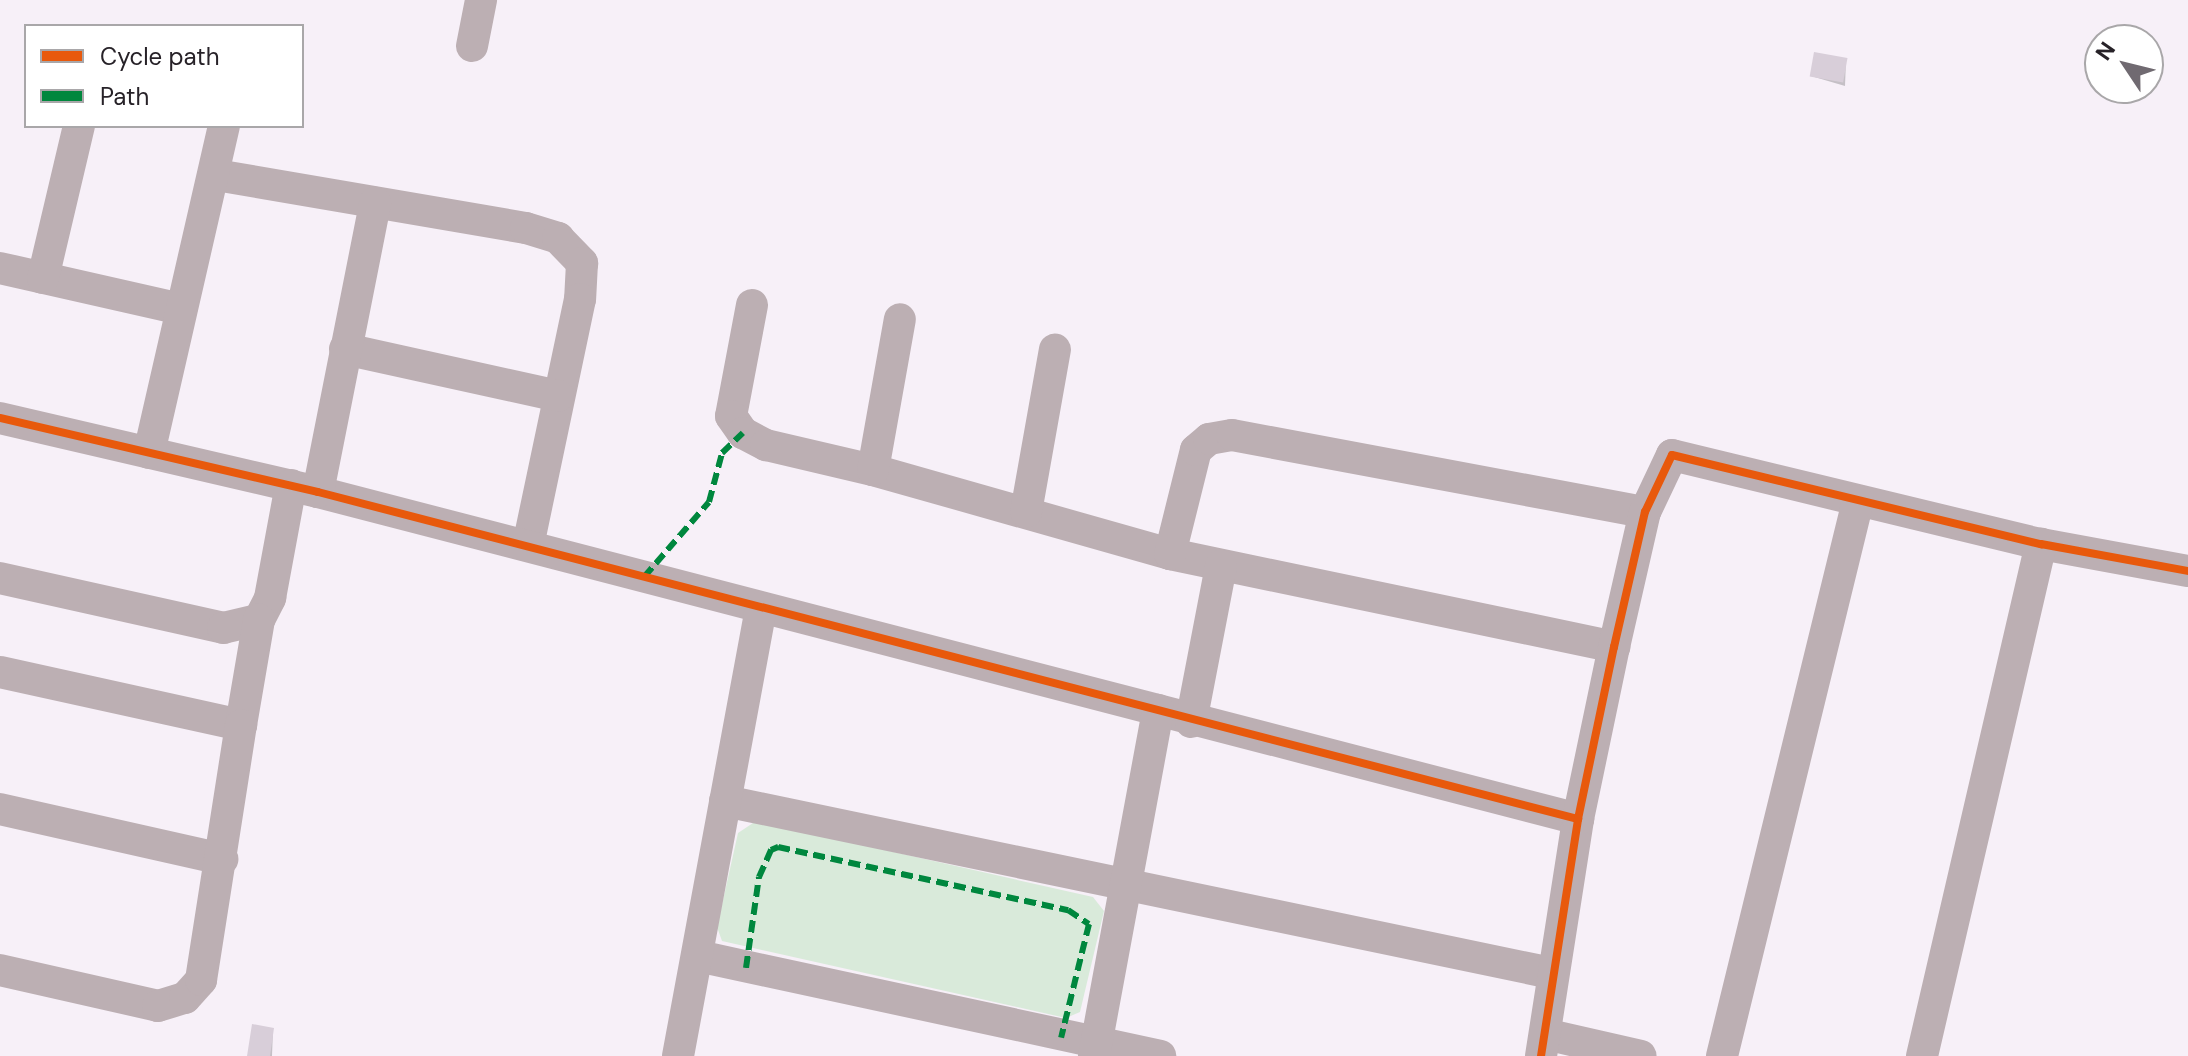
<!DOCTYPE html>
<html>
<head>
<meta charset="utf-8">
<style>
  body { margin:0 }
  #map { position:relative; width:2188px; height:1056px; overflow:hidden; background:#f7f0f8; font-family:"DM Sans",sans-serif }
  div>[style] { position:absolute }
  .green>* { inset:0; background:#d9eada }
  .shadow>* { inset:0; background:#0003 }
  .building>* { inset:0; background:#d8ced9; transform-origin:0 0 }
  .minor>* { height:32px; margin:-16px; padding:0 16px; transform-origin:16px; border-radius:16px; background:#bcafb3 }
  .quiet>* { height:6px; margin-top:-3px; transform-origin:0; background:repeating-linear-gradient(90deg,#00873e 0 12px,transparent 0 18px) }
  .cycleway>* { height:8px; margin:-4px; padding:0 4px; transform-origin:4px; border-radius:4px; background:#e8590c }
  span { translate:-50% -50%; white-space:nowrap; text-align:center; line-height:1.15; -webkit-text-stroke:7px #fff; paint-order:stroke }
  .legend { position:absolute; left:24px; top:24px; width:280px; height:104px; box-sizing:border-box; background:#fff; border:2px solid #a9a7a9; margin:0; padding:10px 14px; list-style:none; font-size:24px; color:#272228 }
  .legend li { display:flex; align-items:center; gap:16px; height:40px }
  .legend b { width:40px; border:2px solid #a9a7a9 }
  .north { position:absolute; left:2084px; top:24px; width:80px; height:80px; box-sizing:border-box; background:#fff; border:2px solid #a9a7a9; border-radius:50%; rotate:305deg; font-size:22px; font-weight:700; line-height:32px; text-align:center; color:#272228 }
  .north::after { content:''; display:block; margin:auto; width:28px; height:36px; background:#706a71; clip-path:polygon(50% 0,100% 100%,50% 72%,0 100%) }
</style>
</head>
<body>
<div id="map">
  <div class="green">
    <div style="clip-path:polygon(756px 821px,1093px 897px,1104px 911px,1080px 1012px,1066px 1018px,722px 941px,717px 927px,738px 833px)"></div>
  </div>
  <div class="shadow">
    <div style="clip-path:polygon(1846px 60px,1845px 86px,1811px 76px)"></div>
    <div style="clip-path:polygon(273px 1030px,272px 1056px,249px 1056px)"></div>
  </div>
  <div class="building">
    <div style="left:1814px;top:52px;width:34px;height:25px;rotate:10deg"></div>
    <div style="clip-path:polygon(252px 1024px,274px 1028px,270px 1056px,247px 1056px)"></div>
  </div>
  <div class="minor">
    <div style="left:472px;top:46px;width:47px;rotate:-78.9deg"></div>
    <div style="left:216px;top:175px;width:314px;rotate:9.7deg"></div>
    <div style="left:526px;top:228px;width:34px;rotate:17deg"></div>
    <div style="left:558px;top:238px;width:35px;rotate:46deg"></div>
    <div style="left:582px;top:263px;width:36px;rotate:93deg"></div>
    <div style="left:580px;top:299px;width:252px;rotate:101.9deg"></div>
    <div style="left:0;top:268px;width:186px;rotate:12.8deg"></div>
    <div style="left:43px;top:278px;width:156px;rotate:-76.7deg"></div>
    <div style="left:752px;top:305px;width:113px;rotate:100.7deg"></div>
    <div style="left:731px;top:416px;width:21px;rotate:55deg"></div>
    <div style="left:743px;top:433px;width:26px;rotate:28deg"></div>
    <div style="left:766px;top:445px;width:110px;rotate:13.2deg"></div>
    <div style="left:873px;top:470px;width:309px;rotate:15.8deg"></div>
    <div style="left:1170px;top:554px;width:454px;rotate:11.8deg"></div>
    <div style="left:345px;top:349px;width:218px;rotate:12.4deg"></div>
    <div style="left:0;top:418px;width:326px;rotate:13.1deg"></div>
    <div style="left:318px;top:492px;width:1302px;rotate:14.55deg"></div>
    <div style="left:149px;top:453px;width:335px;rotate:-77.1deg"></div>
    <div style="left:873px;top:470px;width:153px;rotate:-79.9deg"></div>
    <div style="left:318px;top:492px;width:295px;rotate:-78.8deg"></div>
    <div style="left:1026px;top:512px;width:165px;rotate:-79.9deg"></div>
    <div style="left:1170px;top:554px;width:107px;rotate:-76deg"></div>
    <div style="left:1196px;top:450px;width:17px;rotate:-40deg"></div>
    <div style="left:1209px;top:439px;width:23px;rotate:-10deg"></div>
    <div style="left:1232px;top:435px;width:420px;rotate:10.6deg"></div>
    <div style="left:0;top:578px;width:229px;rotate:12.6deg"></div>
    <div style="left:223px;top:628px;width:37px;rotate:-13deg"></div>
    <div style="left:259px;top:620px;width:25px;rotate:-63deg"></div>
    <div style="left:270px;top:598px;width:115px;rotate:-79.5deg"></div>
    <div style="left:0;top:672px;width:247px;rotate:12.4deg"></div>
    <div style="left:241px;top:725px;width:107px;rotate:-80.3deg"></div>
    <div style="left:1191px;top:722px;width:159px;rotate:-79.1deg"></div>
    <div style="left:725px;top:801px;width:844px;rotate:11.76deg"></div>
    <div style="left:0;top:809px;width:228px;rotate:12.7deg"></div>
    <div style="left:698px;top:956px;width:473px;rotate:12.2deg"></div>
    <div style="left:0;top:970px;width:162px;rotate:12.8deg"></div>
    <div style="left:158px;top:1006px;width:28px;rotate:-17deg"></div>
    <div style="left:185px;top:998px;width:24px;rotate:-48deg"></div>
    <div style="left:201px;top:980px;width:258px;rotate:-81.1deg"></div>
    <div style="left:1545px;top:1034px;width:98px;rotate:12.9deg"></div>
    <div style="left:678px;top:1056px;width:456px;rotate:-79.5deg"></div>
    <div style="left:1094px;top:1056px;width:352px;rotate:-79.5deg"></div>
    <div style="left:1541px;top:1056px;width:240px;rotate:-81.1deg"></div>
    <div style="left:1578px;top:819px;width:176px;rotate:-78.2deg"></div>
    <div style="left:1614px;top:647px;width:139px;rotate:-77.1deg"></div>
    <div style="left:1645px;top:512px;width:63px;rotate:-64.7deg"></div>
    <div style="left:1672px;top:455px;width:380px;rotate:13.6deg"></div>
    <div style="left:2041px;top:544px;width:149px;rotate:10.4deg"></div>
    <div style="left:1722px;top:1056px;width:571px;rotate:-76.23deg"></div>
    <div style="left:1922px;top:1056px;width:526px;rotate:-76.92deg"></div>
  </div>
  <div class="quiet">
    <div style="left:644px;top:577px;width:99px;rotate:-49.1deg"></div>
    <div style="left:709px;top:502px;width:51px;rotate:-75.1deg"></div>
    <div style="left:722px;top:453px;width:29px;rotate:-44deg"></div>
    <div style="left:746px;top:968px;width:92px;rotate:-81.9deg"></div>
    <div style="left:759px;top:877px;width:30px;rotate:-66deg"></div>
    <div style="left:771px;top:850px;width:8px;rotate:-23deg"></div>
    <div style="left:778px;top:847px;width:297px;rotate:12.3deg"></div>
    <div style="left:1068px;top:910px;width:25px;rotate:34deg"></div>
    <div style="left:1089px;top:924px;width:117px;rotate:103.8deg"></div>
  </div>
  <div class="cycleway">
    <div style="left:0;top:418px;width:326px;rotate:13.1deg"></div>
    <div style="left:318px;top:492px;width:1302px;rotate:14.55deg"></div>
    <div style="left:1541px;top:1056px;width:240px;rotate:-81.1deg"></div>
    <div style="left:1578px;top:819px;width:176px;rotate:-78.2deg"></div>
    <div style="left:1614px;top:647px;width:139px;rotate:-77.1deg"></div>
    <div style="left:1645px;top:512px;width:63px;rotate:-64.7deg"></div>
    <div style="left:1672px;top:455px;width:380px;rotate:13.6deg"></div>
    <div style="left:2041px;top:544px;width:149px;rotate:10.4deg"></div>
  </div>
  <ul class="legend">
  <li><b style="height:10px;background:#e8590c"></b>Cycle path</li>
  <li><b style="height:10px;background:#00873e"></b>Path</li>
  </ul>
  <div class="north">N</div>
</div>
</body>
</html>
